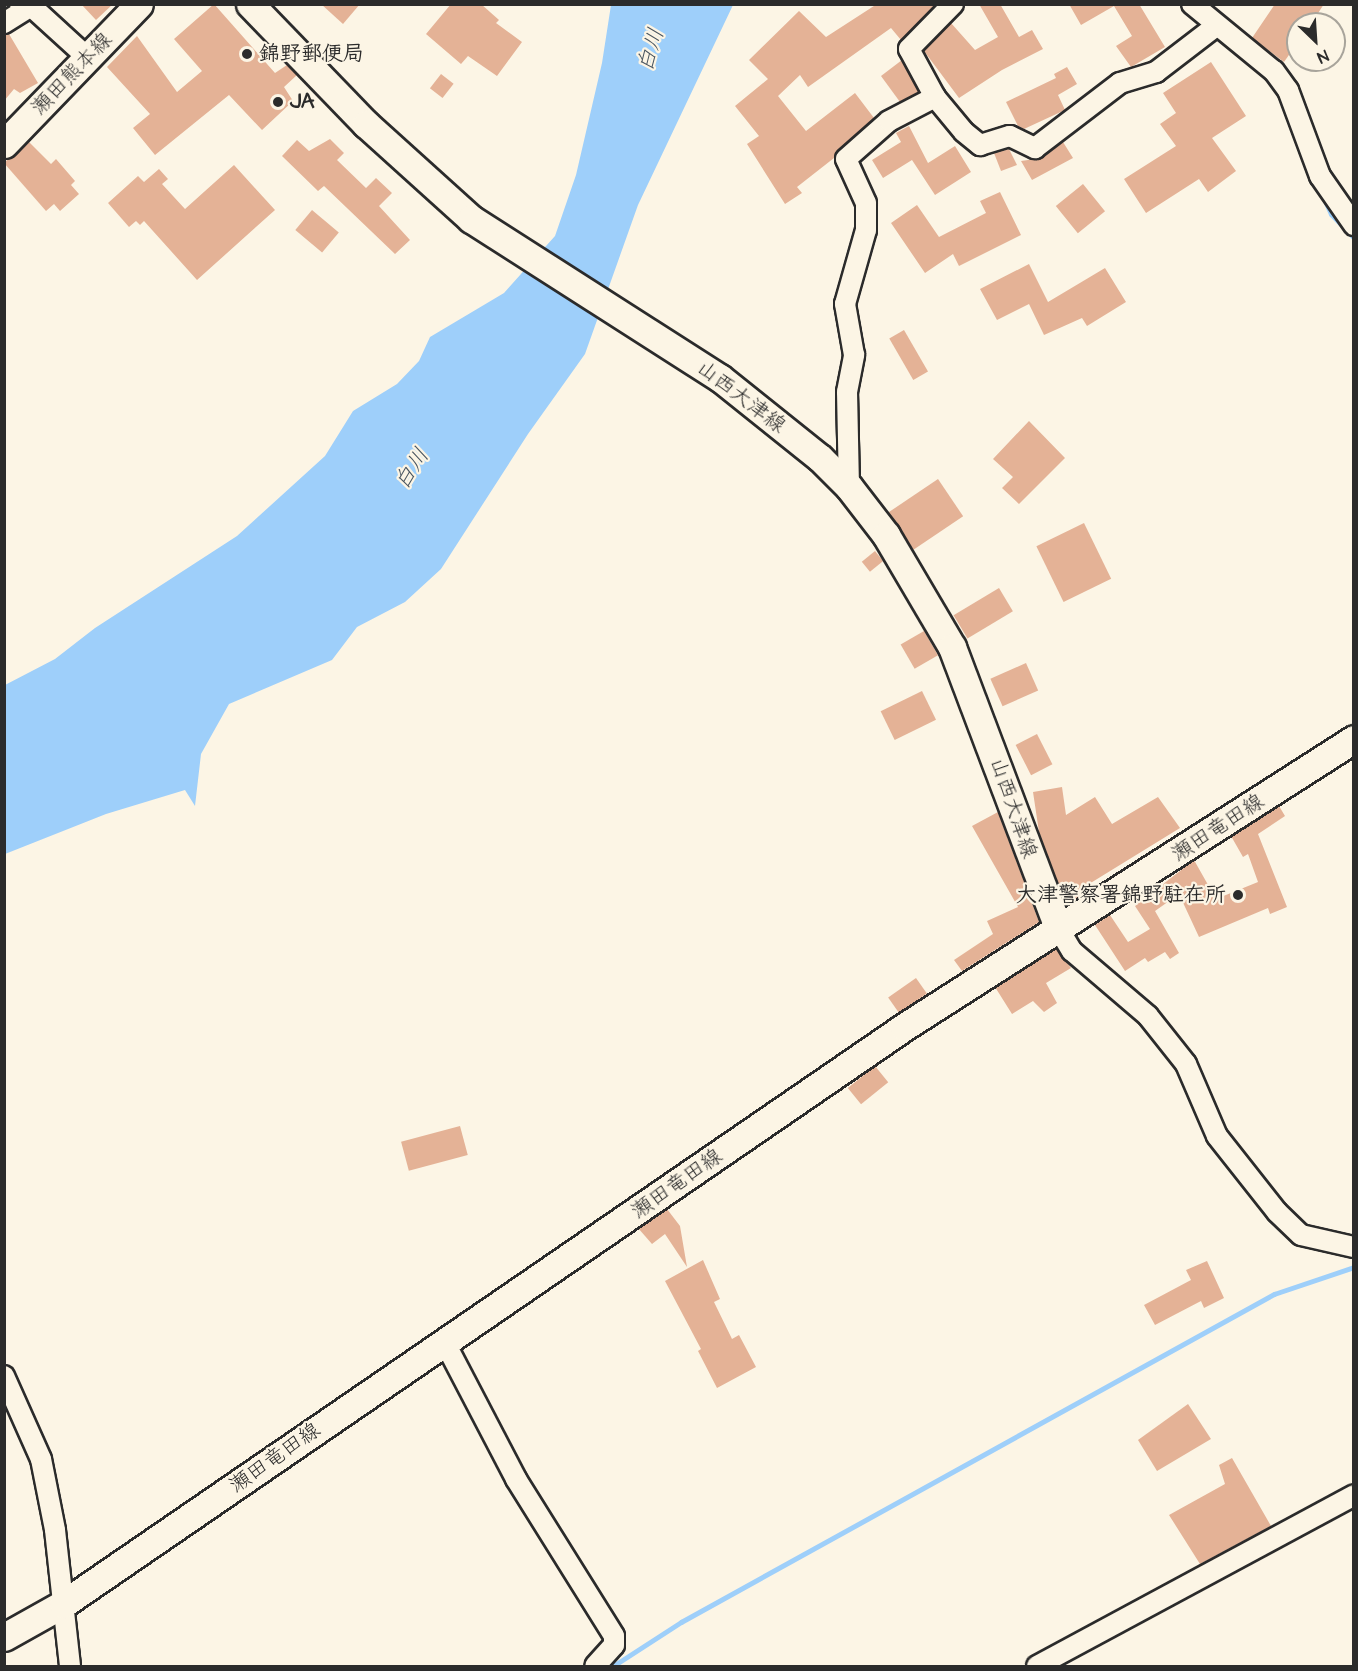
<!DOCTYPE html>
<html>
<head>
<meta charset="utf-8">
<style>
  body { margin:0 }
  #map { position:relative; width:1358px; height:1671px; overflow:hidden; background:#fcf5e5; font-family:"Architects Daughter","Klee One",sans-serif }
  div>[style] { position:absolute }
  .water>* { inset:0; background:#9ecffa }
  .stream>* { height:5px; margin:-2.5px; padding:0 2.5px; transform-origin:2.5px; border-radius:2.5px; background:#9ecffa }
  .building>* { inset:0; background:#e4b296; transform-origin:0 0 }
  .roads { filter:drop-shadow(2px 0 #2b2b2b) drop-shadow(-2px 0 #2b2b2b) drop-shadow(0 2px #2b2b2b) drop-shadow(0 -2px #2b2b2b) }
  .minor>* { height:20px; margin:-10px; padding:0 10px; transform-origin:10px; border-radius:10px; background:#fcf5e5 }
  .secondary>* { height:27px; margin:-13.5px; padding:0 13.5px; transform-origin:13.5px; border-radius:13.5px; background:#fcf5e5 }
  .dots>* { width:16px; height:16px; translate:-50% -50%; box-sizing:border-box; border:3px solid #fcf5e5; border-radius:50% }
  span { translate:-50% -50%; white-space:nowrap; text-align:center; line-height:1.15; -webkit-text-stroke:4.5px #fcf5e5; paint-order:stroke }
  .poi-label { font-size:21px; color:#2b2b2b; font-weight:700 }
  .left { translate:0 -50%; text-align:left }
  .right { translate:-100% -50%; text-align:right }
  .street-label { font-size:21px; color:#2b2b2b }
  .water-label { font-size:22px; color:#48545f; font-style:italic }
  .frame { position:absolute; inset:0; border:6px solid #2b2b2b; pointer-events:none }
  .north { position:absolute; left:1286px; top:12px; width:60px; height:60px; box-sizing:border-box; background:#fcf5e5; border:2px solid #a8a49b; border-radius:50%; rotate:155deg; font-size:16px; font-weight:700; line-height:24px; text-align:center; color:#2b2b2b }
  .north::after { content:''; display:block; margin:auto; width:21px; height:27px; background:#2b2b2b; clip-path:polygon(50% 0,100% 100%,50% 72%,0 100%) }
</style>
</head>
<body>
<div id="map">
  <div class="water">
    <div style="clip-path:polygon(611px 5px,733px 5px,638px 205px,585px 354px,528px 434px,441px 569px,405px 602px,357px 627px,332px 660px,229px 704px,201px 754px,195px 806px,185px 790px,106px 814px,5px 854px,5px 685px,55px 659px,95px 628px,237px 536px,325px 456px,353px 411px,397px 384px,419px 361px,430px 337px,504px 293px,555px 236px,576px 175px,602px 63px)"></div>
  </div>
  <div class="stream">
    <div style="left:1323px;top:196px;width:20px;rotate:66deg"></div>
    <div style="left:1331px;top:214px;width:33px;rotate:46deg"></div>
    <div style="left:613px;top:1666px;width:81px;rotate:-32.9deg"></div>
    <div style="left:681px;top:1622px;width:678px;rotate:-28.95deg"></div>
    <div style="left:1274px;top:1294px;width:84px;rotate:-18.6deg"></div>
  </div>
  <div class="building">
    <div style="clip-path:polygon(81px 4px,113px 4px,96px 20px)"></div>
    <div style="clip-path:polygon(214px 4px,275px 73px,287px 65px,297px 75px,284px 87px,293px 101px,262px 130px,229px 95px,155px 155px,133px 128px,150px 114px,107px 67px,137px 36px,177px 92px,202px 71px,174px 39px)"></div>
    <div style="clip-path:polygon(321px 4px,360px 4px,343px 24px)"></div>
    <div style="clip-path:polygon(451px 4px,481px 4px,499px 20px,496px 23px,522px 42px,497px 76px,468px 56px,461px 64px,426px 34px)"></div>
    <div style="clip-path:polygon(877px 4px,934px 6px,901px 40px,891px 28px,808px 87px,800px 75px,778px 96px,806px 131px,855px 93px,874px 118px,838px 150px,834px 158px,797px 187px,802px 193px,785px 204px,747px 144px,759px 136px,735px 106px,768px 79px,749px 60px,799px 11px,826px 37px)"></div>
    <div style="clip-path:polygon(979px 4px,1000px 4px,1019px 37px,1032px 30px,1043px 49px,1002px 70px,959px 98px,924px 51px,951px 23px,975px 50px,998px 37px)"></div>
    <div style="clip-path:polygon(1069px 4px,1139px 4px,1165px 47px,1131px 67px,1116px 46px,1132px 36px,1114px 6px,1081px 25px)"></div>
    <div style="clip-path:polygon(1275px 4px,1324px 4px,1311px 24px,1298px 24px,1298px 42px,1284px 62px,1252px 38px)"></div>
    <div style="clip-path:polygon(9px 34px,38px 83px,20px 93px,14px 89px,4px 101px,4px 35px)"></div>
    <div style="clip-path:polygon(902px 60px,919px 92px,900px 102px,881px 76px)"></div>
    <div style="clip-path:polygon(1211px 62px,1246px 116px,1212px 138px,1236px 171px,1208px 192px,1199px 179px,1146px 213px,1124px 179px,1176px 146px,1160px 124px,1176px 113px,1163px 93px)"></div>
    <div style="clip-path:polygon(1067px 67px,1077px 84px,1058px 95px,1065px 110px,1024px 129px,1018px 126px,1006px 102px,1056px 78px,1054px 74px)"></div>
    <div style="left:441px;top:74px;width:16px;height:18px;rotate:38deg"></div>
    <div style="clip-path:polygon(909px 126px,928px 163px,955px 146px,971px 172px,935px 195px,912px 160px,883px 178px,872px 160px,901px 142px,896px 133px)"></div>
    <div style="clip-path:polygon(330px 139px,344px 153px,337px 160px,366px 188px,376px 178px,392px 193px,379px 206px,410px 240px,395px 254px,324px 186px,318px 191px,282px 156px,297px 140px,309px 151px)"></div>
    <div style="clip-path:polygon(28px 141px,51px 164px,56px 159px,75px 181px,71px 185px,79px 194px,60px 211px,54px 204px,46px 211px,4px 163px)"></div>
    <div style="clip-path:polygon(1063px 142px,1073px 158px,1032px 180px,1021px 161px,1042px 158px)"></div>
    <div style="clip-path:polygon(1009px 149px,1017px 165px,1001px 171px,994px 153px)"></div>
    <div style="clip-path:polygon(234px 165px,275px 210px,197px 280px,144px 221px,140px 225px,136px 221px,129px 227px,108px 203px,138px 176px,144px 182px,159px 169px,168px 179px,162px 184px,185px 209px)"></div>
    <div style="left:1083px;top:184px;width:35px;height:35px;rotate:51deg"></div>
    <div style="clip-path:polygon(1000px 192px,1021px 235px,959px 266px,953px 254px,925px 273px,891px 223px,917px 205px,939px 237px,986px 213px,980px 201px)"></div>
    <div style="left:312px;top:210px;width:35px;height:26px;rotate:40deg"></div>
    <div style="clip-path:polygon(1029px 264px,1048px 302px,1105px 268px,1126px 302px,1087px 326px,1082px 318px,1044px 335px,1029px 304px,997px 320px,980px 289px)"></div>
    <div style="left:904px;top:330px;width:48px;height:17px;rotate:60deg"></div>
    <div style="clip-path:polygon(1029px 421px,1065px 458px,1019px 504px,1002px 488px,1013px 477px,993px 459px)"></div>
    <div style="left:938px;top:479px;width:45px;height:60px;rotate:56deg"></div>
    <div style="left:1084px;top:523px;width:62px;height:53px;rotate:64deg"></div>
    <div style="left:875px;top:551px;width:13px;height:17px;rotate:51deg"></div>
    <div style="left:999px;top:588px;width:27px;height:53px;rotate:59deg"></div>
    <div style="left:924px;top:631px;width:28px;height:27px;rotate:60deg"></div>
    <div style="left:1026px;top:663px;width:30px;height:39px;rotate:66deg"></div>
    <div style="left:922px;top:691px;width:32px;height:46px;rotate:64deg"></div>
    <div style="left:1037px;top:734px;width:34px;height:24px;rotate:63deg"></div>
    <div style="clip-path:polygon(1062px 787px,1066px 815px,1095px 797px,1112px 824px,1158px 797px,1180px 828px,1089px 884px,1092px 888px,1066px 905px,1039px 832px,1033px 792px)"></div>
    <div style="clip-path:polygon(1279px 806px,1285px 816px,1258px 834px,1287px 907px,1270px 914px,1268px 908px,1199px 937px,1179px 894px,1155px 911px,1179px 953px,1170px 959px,1165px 952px,1148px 962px,1145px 958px,1125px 971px,1095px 925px,1110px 915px,1128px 942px,1150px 929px,1135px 906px,1194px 860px,1216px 899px,1258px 882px,1248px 854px,1243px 857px,1231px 836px)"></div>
    <div style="clip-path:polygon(998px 812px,1039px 922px,962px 971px,954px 960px,993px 934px,987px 921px,1018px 907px,972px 826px)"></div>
    <div style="clip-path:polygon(1056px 948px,1071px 968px,1046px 983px,1057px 1003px,1044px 1012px,1033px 1001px,1012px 1014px,995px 987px)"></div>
    <div style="left:916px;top:978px;width:19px;height:34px;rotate:55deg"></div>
    <div style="left:875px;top:1066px;width:21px;height:35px;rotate:51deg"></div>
    <div style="left:460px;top:1126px;width:30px;height:61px;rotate:75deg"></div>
    <div style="clip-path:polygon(667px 1209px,680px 1226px,687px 1267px,665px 1234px,652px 1244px,638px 1228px)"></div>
    <div style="clip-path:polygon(703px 1260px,720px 1299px,714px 1302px,732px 1339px,739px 1335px,756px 1367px,717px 1388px,698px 1351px,701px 1349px,665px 1281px)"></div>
    <div style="clip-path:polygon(1207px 1261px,1224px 1298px,1204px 1308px,1201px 1301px,1155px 1325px,1144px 1305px,1191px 1280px,1186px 1270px)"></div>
    <div style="clip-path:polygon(1188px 1404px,1211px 1439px,1157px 1471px,1138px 1440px)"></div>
    <div style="clip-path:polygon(1232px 1458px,1271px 1526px,1200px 1564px,1169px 1515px,1225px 1484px,1219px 1465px)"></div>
  </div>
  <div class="roads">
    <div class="minor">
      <div style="left:20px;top:4px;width:11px;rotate:10deg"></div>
      <div style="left:31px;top:6px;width:77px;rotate:42.4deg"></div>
      <div style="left:953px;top:4px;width:63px;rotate:134.4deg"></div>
      <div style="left:909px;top:49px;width:55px;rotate:61.6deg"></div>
      <div style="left:935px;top:97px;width:45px;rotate:50.4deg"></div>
      <div style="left:964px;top:132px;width:21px;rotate:39deg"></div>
      <div style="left:980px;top:145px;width:31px;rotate:-17deg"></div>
      <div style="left:1010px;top:136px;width:28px;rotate:26deg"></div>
      <div style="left:1035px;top:148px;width:107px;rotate:-37.4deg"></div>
      <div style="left:1120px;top:83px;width:38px;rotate:-17deg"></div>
      <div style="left:1156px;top:72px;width:76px;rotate:-37.5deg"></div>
      <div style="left:1192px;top:4px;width:106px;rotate:39.3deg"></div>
      <div style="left:1274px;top:71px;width:24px;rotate:54deg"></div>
      <div style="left:1288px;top:90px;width:92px;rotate:69.6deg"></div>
      <div style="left:1320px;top:176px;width:60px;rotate:55.2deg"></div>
      <div style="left:4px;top:23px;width:32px;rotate:-32deg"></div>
      <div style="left:849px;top:487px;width:95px;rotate:-91.2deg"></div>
      <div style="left:847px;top:392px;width:38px;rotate:-79deg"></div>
      <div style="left:854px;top:355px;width:52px;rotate:-100deg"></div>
      <div style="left:845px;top:304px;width:77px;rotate:-74.2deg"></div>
      <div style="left:866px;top:230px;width:27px;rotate:-90deg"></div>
      <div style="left:866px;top:203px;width:48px;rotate:-114.4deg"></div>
      <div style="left:846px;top:159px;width:57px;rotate:-41.5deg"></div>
      <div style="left:889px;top:121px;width:52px;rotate:-27.6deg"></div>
      <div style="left:1058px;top:928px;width:27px;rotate:59deg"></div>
      <div style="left:1072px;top:951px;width:100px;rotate:40.5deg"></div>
      <div style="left:1148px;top:1016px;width:61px;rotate:51.6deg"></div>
      <div style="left:1186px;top:1064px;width:78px;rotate:66.7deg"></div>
      <div style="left:1217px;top:1136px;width:97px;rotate:51.7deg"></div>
      <div style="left:1277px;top:1212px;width:33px;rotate:44deg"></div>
      <div style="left:1301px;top:1235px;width:54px;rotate:12.8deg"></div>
      <div style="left:444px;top:1341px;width:156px;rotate:62.4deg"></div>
      <div style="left:516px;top:1479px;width:185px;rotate:58deg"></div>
      <div style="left:614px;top:1636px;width:9px;rotate:90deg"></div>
      <div style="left:614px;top:1645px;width:28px;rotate:132deg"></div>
      <div style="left:4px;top:1376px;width:91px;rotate:66deg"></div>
      <div style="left:41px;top:1459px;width:72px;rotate:78.8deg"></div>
      <div style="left:55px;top:1530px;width:137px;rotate:83.7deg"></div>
      <div style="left:1037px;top:1666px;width:360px;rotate:-28.3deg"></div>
    </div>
    <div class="secondary">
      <div style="left:250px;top:4px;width:167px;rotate:46deg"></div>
      <div style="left:366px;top:124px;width:142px;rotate:42.1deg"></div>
      <div style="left:471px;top:219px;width:295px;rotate:32.6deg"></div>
      <div style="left:720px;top:378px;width:128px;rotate:38.7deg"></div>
      <div style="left:820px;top:458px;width:41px;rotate:45deg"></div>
      <div style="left:849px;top:487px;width:61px;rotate:52.4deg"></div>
      <div style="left:886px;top:535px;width:130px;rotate:59.5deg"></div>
      <div style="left:952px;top:647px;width:300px;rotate:69.3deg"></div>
      <div style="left:4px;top:144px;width:194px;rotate:-46deg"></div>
      <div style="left:4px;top:1637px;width:68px;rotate:-29.2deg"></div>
      <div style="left:63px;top:1604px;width:1020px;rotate:-34.45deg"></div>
      <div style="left:904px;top:1027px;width:534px;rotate:-32.62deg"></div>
    </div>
  </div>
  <div class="dots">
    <div style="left:247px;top:54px;background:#2b2b2b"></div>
    <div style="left:278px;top:102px;background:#2b2b2b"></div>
    <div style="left:1238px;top:895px;background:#2b2b2b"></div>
  </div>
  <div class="poi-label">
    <span class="left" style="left:259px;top:54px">錦野郵便局</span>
    <span class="left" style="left:290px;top:102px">JA</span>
    <span class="right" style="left:1226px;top:895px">大津警察署錦野駐在所</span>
  </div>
  <div class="street-label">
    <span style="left:72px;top:74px;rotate:-46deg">瀬田熊本線</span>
    <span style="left:741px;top:397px;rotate:37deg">山西大津線</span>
    <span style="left:1013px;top:808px;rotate:71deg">山西大津線</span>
    <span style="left:1218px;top:828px;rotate:-33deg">瀬田竜田線</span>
    <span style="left:677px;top:1184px;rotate:-35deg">瀬田竜田線</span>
    <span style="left:275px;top:1458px;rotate:-35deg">瀬田竜田線</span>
  </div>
  <div class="water-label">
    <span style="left:651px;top:50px;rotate:-73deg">白川</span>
    <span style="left:412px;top:469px;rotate:-57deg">白川</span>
  </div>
  <div class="frame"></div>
  <div class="north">N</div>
</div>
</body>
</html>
